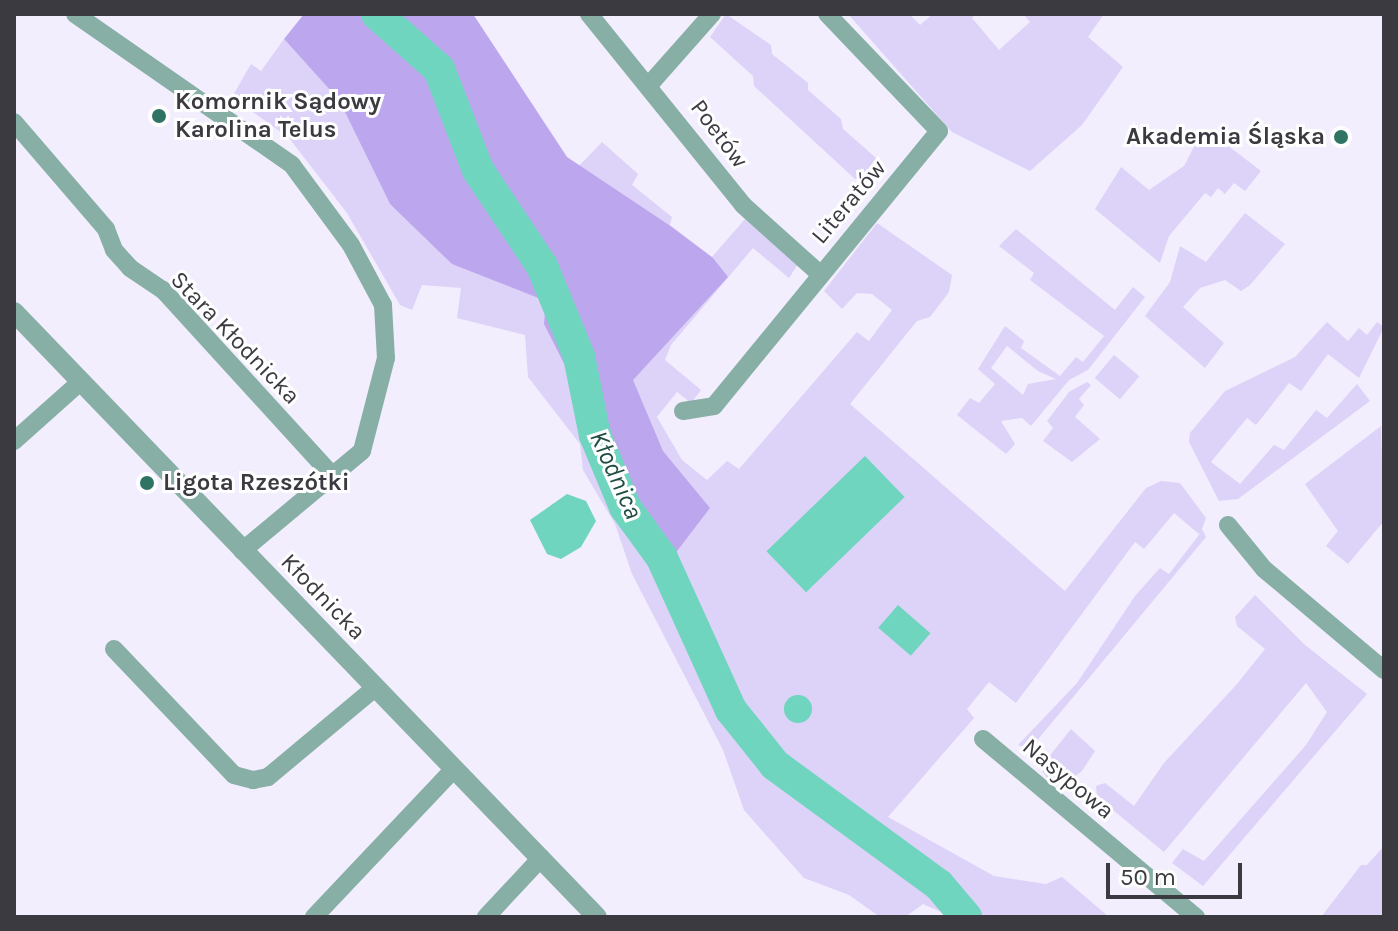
<!DOCTYPE html>
<html>
<head>
<meta charset="utf-8">
<style>
  body { margin:0 }
  #map { position:relative; width:1398px; height:931px; overflow:hidden; background:#f2eefe; font-family:Karla,sans-serif }
  div>[style] { position:absolute }
  .green>* { inset:0; background:#ddd2f8; transform-origin:0 0 }
  .forest>* { inset:0; background:#bca6ed }
  .water>* { inset:0; background:#6fd5bf; transform-origin:0 0 }
  .round { border-radius:50% }
  .river>* { height:32px; margin:-16px; padding:0 16px; transform-origin:16px; border-radius:16px; background:#6fd5bf }
  .minor>* { height:18px; margin:-9px; padding:0 9px; transform-origin:9px; border-radius:9px; background:#87afa5 }
  .tertiary>* { height:20px; margin:-10px; padding:0 10px; transform-origin:10px; border-radius:10px; background:#87afa5 }
  .dots>* { width:22px; height:22px; translate:-50% -50%; box-sizing:border-box; border:4px solid #fefefe; border-radius:50% }
  span { translate:-50% -50%; white-space:nowrap; text-align:center; line-height:1.15; -webkit-text-stroke:6px #fefefe; paint-order:stroke }
  .poi-label { font-size:24px; color:#3c3a41; font-weight:700 }
  .left { translate:0 -50%; text-align:left }
  .right { translate:-100% -50%; text-align:right }
  .street-label { font-size:24px; color:#3c3a41 }
  .water-label { font-size:26px; color:#204e44; font-style:italic }
  .frame { position:absolute; inset:0; border:16px solid #3c3a41; pointer-events:none }
  .scale { position:absolute; left:1106px; top:863px; width:136px; height:36px; box-sizing:border-box; border:4px solid #3c3a41; border-top:0; padding-left:10px; font-size:24px; line-height:28px; white-space:nowrap; color:#3c3a41; -webkit-text-stroke:6px #fefefe; paint-order:stroke }
</style>
</head>
<body>
<div id="map">
  <div class="green">
    <div style="clip-path:polygon(726px 14px,771px 45px,772px 54px,808px 83px,808px 90px,841px 119px,843px 129px,884px 165px,876px 175px,855px 179px,754px 86px,753px 76px,710px 37px)"></div>
    <div style="clip-path:polygon(848px 14px,909px 14px,920px 25px,933px 14px,976px 14px,972px 18px,999px 50px,1030px 22px,1023px 14px,1104px 14px,1088px 37px,1123px 67px,1082px 125px,1030px 171px,952px 132px)"></div>
    <div style="clip-path:polygon(284px 39px,339px 100px,390px 204px,476px 273px,602px 142px,638px 174px,632px 185px,672px 217px,670px 225px,712px 257px,745px 219px,798px 264px,789px 278px,753px 248px,671px 345px,665px 360px,701px 390px,691px 403px,677px 392px,657px 417px,682px 460px,707px 480px,727px 461px,739px 469px,857px 332px,869px 341px,892px 310px,872px 294px,857px 293px,842px 309px,824px 291px,877px 223px,952px 275px,949px 292px,930px 317px,917px 321px,850px 404px,1065px 591px,1146px 488px,1161px 481px,1180px 483px,1206px 518px,1202px 529px,1206px 537px,1030px 749px,1018px 745px,1077px 683px,1135px 596px,1160px 568px,1169px 574px,1202px 531px,1199px 534px,1174px 513px,1144px 549px,1135px 542px,1016px 703px,989px 682px,967px 709px,974px 718px,888px 817px,994px 876px,1046px 884px,1062px 877px,1109px 917px,953px 917px,923px 904px,905px 917px,880px 917px,849px 895px,804px 878px,744px 810px,723px 750px,632px 574px,615px 524px,583px 470px,580px 444px,528px 377px,525px 335px,457px 318px,461px 288px,422px 285px,412px 310px,400px 305px,347px 213px,289px 138px,232px 97px,251px 64px,261px 71px)"></div>
    <div style="clip-path:polygon(1218px 138px,1261px 171px,1245px 191px,1234px 183px,1225px 194px,1218px 188px,1211px 197px,1205px 193px,1169px 236px,1160px 263px,1095px 209px,1121px 167px,1149px 190px,1184px 166px,1198px 139px,1213px 145px)"></div>
    <div style="clip-path:polygon(1245px 213px,1285px 244px,1250px 285px,1241px 291px,1225px 280px,1200px 288px,1183px 307px,1224px 343px,1205px 368px,1145px 316px,1170px 282px,1180px 246px,1206px 262px)"></div>
    <div style="clip-path:polygon(evenodd,1016px 229px,1115px 310px,1133px 287px,1145px 297px,1088px 370px,1069px 380px,1031px 426px,1022px 418px,1001px 421px,1015px 444px,1006px 454px,957px 415px,970px 398px,979px 403px,995px 384px,978px 369px,1005px 326px,1024px 341px,1021px 348px,1060px 376px,1076px 357px,1083px 362px,1104px 336px,1030px 280px,1034px 273px,999px 246px,1016px 229px,1007px 346px,1038px 371px,1056px 379px,1028px 384px,1023px 395px,991px 368px,1007px 346px)"></div>
    <div style="clip-path:polygon(1327px 322px,1348px 341px,1359px 328px,1367px 335px,1377px 322px,1384px 327px,1359px 378px,1328px 354px,1301px 391px,1289px 383px,1256px 425px,1247px 418px,1211px 462px,1240px 484px,1274px 445px,1284px 450px,1316px 410px,1327px 418px,1357px 384px,1370px 401px,1238px 499px,1219px 501px,1189px 442px,1190px 433px,1225px 391px,1295px 357px)"></div>
    <div style="left:1114px;top:355px;width:33px;height:30px;rotate:40deg"></div>
    <div style="clip-path:polygon(1087px 382px,1091px 385px,1079px 399px,1084px 405px,1075px 417px,1100px 439px,1072px 462px,1043px 441px,1053px 428px,1047px 421px,1069px 392px)"></div>
    <div style="clip-path:polygon(1381px 426px,1384px 521px,1348px 564px,1326px 546px,1338px 531px,1305px 484px)"></div>
    <div style="clip-path:polygon(1255px 595px,1305px 645px,1367px 694px,1203px 886px,1172px 863px,1183px 849px,1204px 861px,1306px 745px,1327px 712px,1306px 683px,1164px 852px,1097px 797px,1096px 786px,1105px 783px,1134px 806px,1164px 763px,1237px 684px,1265px 649px,1237px 626px,1235px 617px)"></div>
    <div style="clip-path:polygon(1071px 729px,1095px 751px,1082px 771px,1066px 783px,1050px 782px,1040px 768px)"></div>
    <div style="clip-path:polygon(1384px 846px,1384px 917px,1321px 917px,1361px 865px,1367px 865px)"></div>
  </div>
  <div class="forest">
    <div style="clip-path:polygon(304px 14px,473px 14px,567px 157px,669px 225px,713px 258px,728px 277px,633px 380px,663px 451px,710px 508px,674px 555px,633px 500px,544px 324px,546px 301px,452px 264px,390px 204px,339px 100px,284px 39px)"></div>
  </div>
  <div class="water">
    <div style="left:865px;top:456px;width:57px;height:137px;rotate:46deg"></div>
    <div style="clip-path:polygon(567px 494px,586px 501px,596px 521px,581px 547px,561px 559px,547px 554px,530px 520px)"></div>
    <div style="left:898px;top:605px;width:43px;height:30px;rotate:41deg"></div>
    <div class="round" style="left:784px;top:695px;width:28px;height:28px"></div>
  </div>
  <div class="river">
    <div style="left:377px;top:14px;width:83px;rotate:41.6deg"></div>
    <div style="left:439px;top:69px;width:108px;rotate:68.9deg"></div>
    <div style="left:478px;top:170px;width:115px;rotate:56.3deg"></div>
    <div style="left:542px;top:266px;width:97px;rotate:67.7deg"></div>
    <div style="left:579px;top:356px;width:81px;rotate:78.6deg"></div>
    <div style="left:595px;top:435px;width:78px;rotate:67.4deg"></div>
    <div style="left:625px;top:507px;width:63px;rotate:54deg"></div>
    <div style="left:662px;top:558px;width:167px;rotate:65.6deg"></div>
    <div style="left:731px;top:710px;width:70px;rotate:51.3deg"></div>
    <div style="left:775px;top:765px;width:203px;rotate:36.2deg"></div>
    <div style="left:939px;top:885px;width:42px;rotate:49.8deg"></div>
  </div>
  <div class="minor">
    <div style="left:75px;top:14px;width:264px;rotate:34.8deg"></div>
    <div style="left:292px;top:165px;width:99px;rotate:53.6deg"></div>
    <div style="left:351px;top:245px;width:68px;rotate:61.9deg"></div>
    <div style="left:383px;top:305px;width:53px;rotate:86.8deg"></div>
    <div style="left:386px;top:358px;width:96px;rotate:104.5deg"></div>
    <div style="left:362px;top:451px;width:156px;rotate:140.2deg"></div>
    <div style="left:589px;top:14px;width:245px;rotate:51.1deg"></div>
    <div style="left:743px;top:205px;width:103px;rotate:41.9deg"></div>
    <div style="left:650px;top:84px;width:94px;rotate:-48.5deg"></div>
    <div style="left:14px;top:122px;width:141px;rotate:49.3deg"></div>
    <div style="left:106px;top:229px;width:22px;rotate:69deg"></div>
    <div style="left:114px;top:250px;width:24px;rotate:48deg"></div>
    <div style="left:130px;top:268px;width:40px;rotate:34deg"></div>
    <div style="left:163px;top:290px;width:252px;rotate:47.6deg"></div>
    <div style="left:683px;top:411px;width:31px;rotate:-9deg"></div>
    <div style="left:714px;top:406px;width:355px;rotate:-50.7deg"></div>
    <div style="left:939px;top:131px;width:162px;rotate:-133.7deg"></div>
    <div style="left:14px;top:441px;width:87px;rotate:-41.7deg"></div>
    <div style="left:1228px;top:525px;width:57px;rotate:50.7deg"></div>
    <div style="left:1264px;top:569px;width:157px;rotate:40.1deg"></div>
    <div style="left:114px;top:649px;width:174px;rotate:46.4deg"></div>
    <div style="left:234px;top:775px;width:20px;rotate:15deg"></div>
    <div style="left:253px;top:780px;width:15px;rotate:-11deg"></div>
    <div style="left:268px;top:777px;width:139px;rotate:-39.8deg"></div>
    <div style="left:983px;top:739px;width:278px;rotate:39.9deg"></div>
    <div style="left:314px;top:917px;width:204px;rotate:-46.6deg"></div>
    <div style="left:486px;top:917px;width:81px;rotate:-47deg"></div>
  </div>
  <div class="tertiary">
    <div style="left:14px;top:312px;width:840px;rotate:46.06deg"></div>
  </div>
  <div class="dots">
    <div style="left:159px;top:116px;background:#2f7365"></div>
    <div style="left:1341px;top:137px;background:#2f7365"></div>
    <div style="left:147px;top:483px;background:#2f7365"></div>
  </div>
  <div class="poi-label">
    <span class="left" style="left:175px;top:116px">Komornik Sądowy<br>Karolina Telus</span>
    <span class="right" style="left:1325px;top:137px">Akademia Śląska</span>
    <span class="left" style="left:163px;top:483px">Ligota Rzeszótki</span>
  </div>
  <div class="street-label">
    <span style="left:719px;top:134px;rotate:53deg">Poetów</span>
    <span style="left:849px;top:202px;rotate:-50deg">Literatów</span>
    <span style="left:235px;top:338px;rotate:46deg">Stara Kłodnicka</span>
    <span style="left:323px;top:597px;rotate:46deg">Kłodnicka</span>
    <span style="left:1068px;top:779px;rotate:40deg">Nasypowa</span>
  </div>
  <div class="water-label">
    <span style="left:616px;top:475px;rotate:66deg">Kłodnica</span>
  </div>
  <div class="frame"></div>
  <div class="scale">50 m</div>
</div>
</body>
</html>
